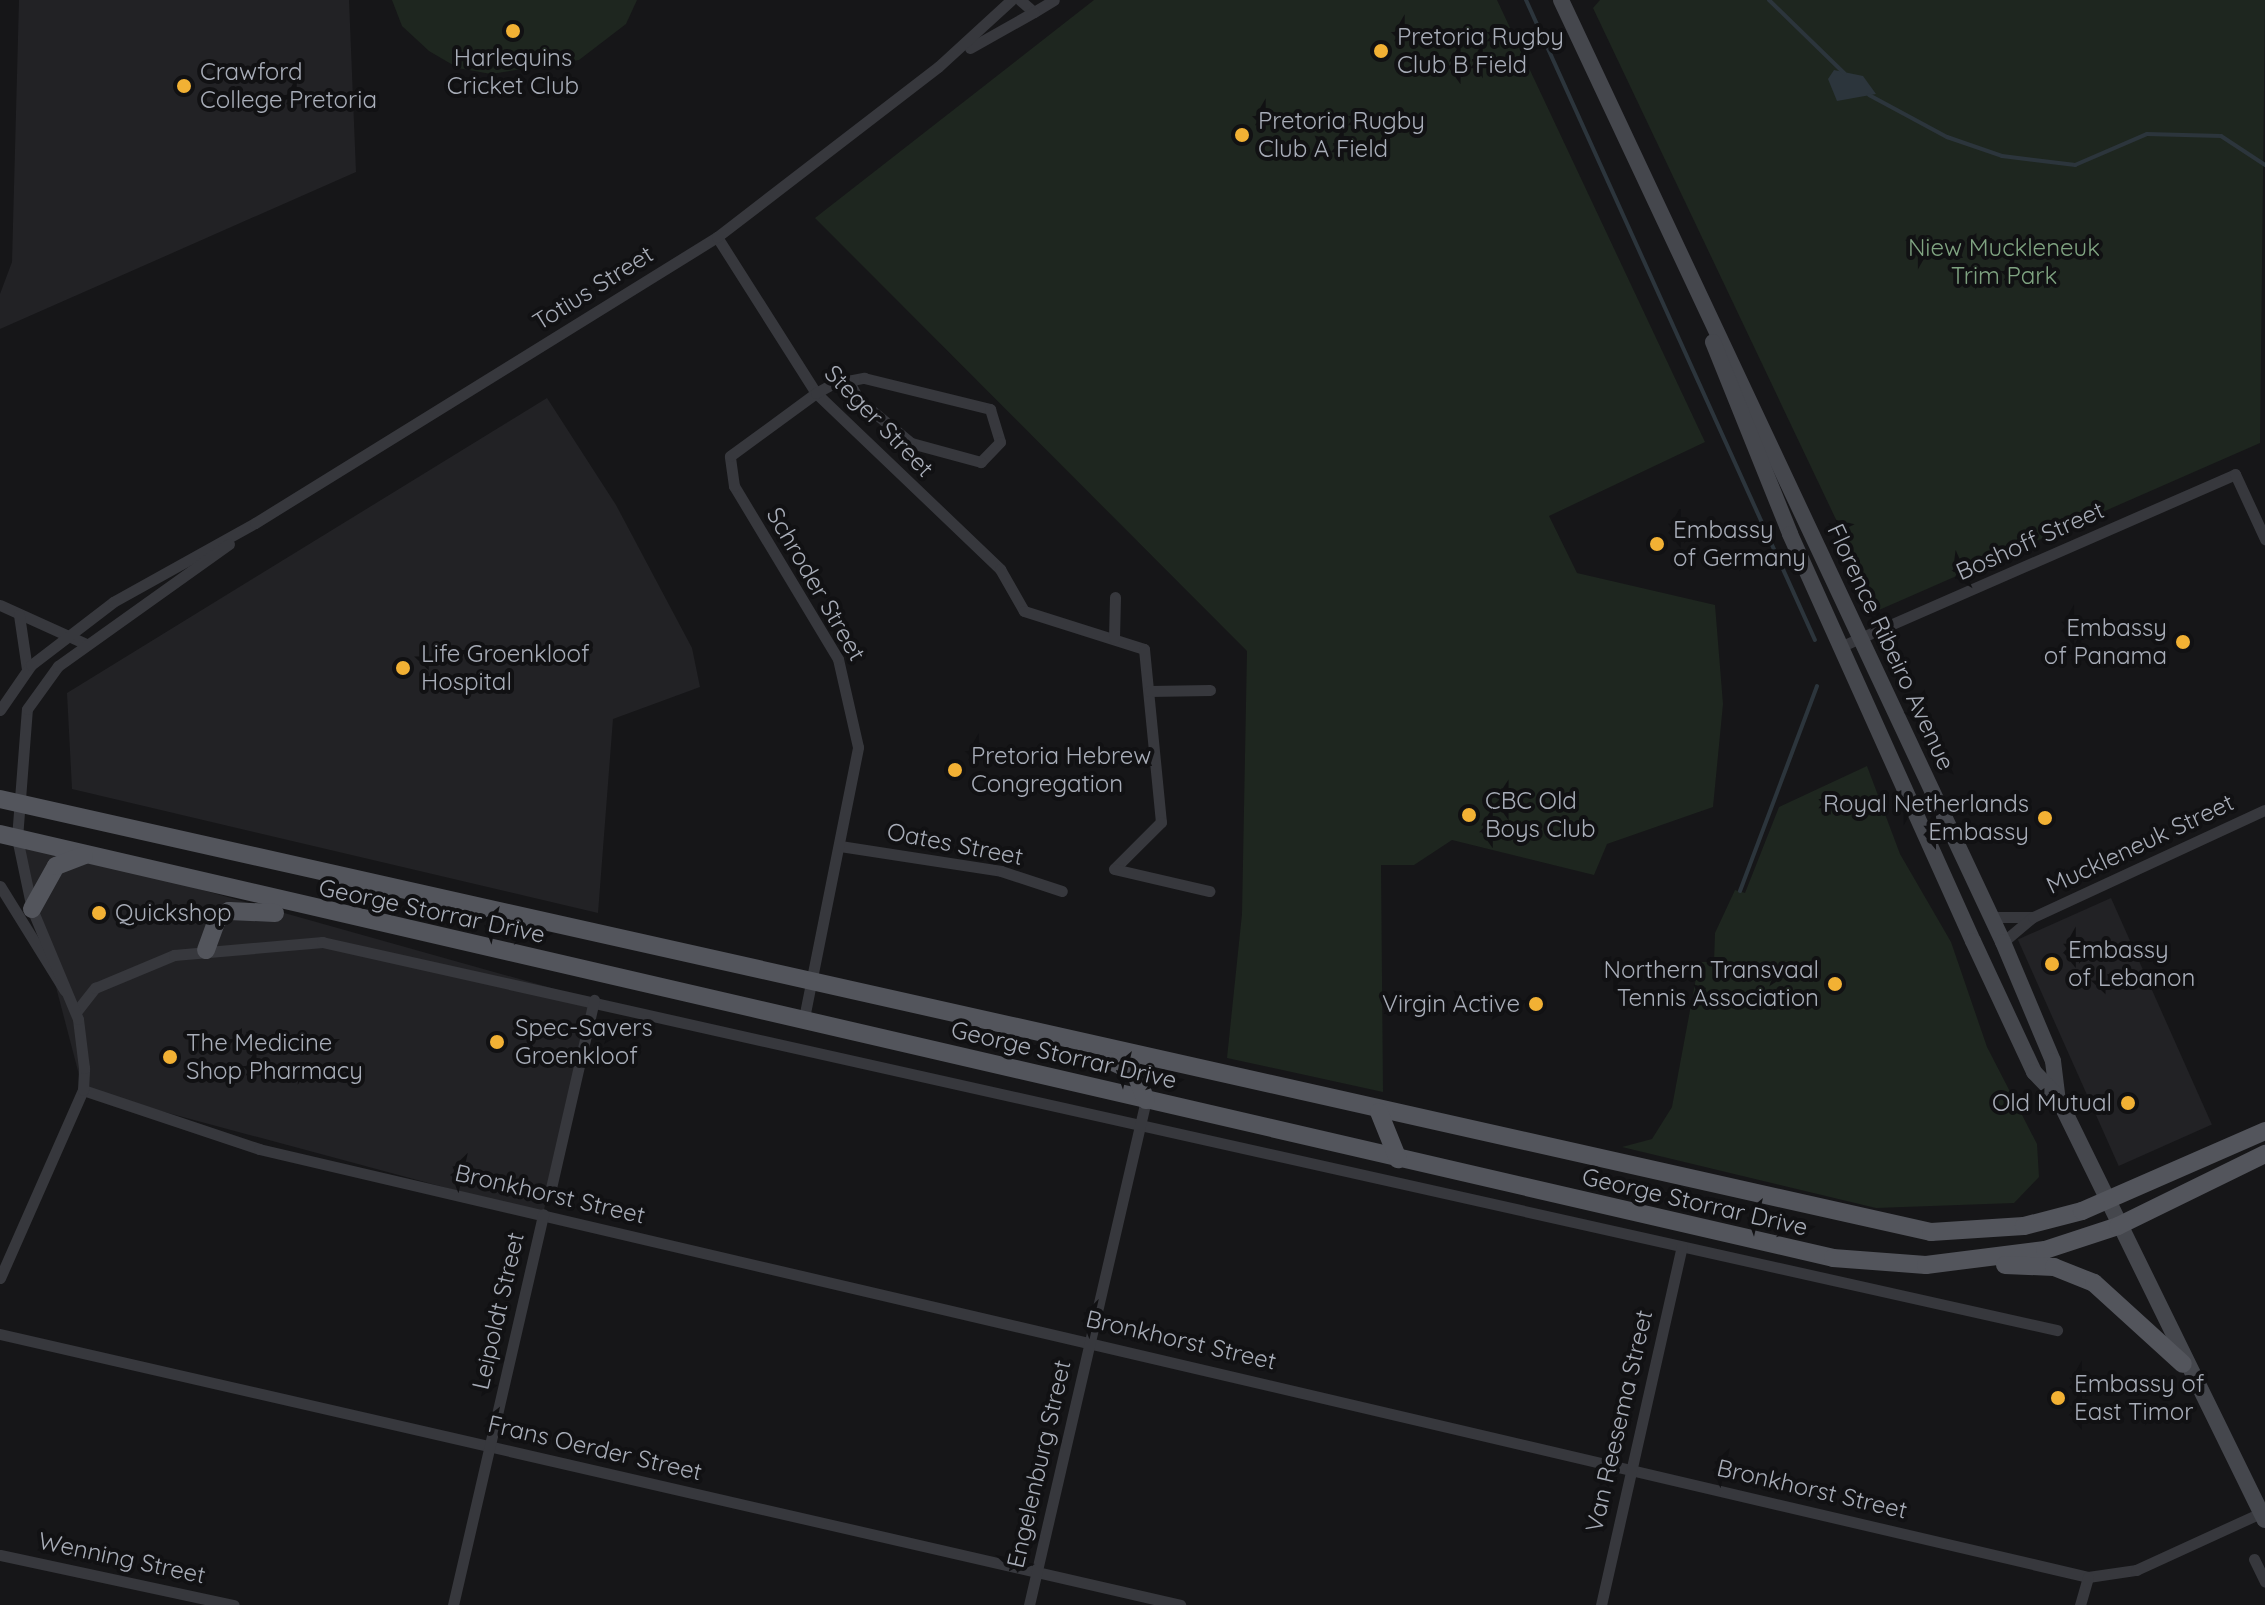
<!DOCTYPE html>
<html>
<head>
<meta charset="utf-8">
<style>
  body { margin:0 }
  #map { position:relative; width:2265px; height:1605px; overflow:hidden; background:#161618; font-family:Quicksand,sans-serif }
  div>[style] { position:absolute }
  .built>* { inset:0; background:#222225; transform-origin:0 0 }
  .green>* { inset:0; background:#1e261f }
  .water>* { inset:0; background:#2c353c }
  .stream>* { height:4px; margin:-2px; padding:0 2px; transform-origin:2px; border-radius:2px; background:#2c353c }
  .street>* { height:11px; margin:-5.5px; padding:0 5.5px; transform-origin:5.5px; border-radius:5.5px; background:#37383d }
  .secondary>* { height:16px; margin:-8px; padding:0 8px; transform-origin:8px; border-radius:8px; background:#45474d }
  .primary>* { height:18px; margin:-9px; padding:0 9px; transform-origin:9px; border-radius:9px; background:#53555c }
  .dots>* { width:22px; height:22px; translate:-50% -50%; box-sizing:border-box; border:4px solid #111113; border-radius:50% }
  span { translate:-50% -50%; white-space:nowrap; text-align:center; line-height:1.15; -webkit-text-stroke:8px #111113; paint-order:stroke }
  .poi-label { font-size:24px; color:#a8adb8 }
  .left { translate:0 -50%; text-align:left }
  .right { translate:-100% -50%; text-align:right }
  .park-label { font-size:24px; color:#7fa381 }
  .street-label { font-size:24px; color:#a8adb8 }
</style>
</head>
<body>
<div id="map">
  <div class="built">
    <div style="clip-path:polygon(19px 0,349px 0,356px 172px,0 329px,0 294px,12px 262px)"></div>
    <div style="clip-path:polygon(547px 398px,616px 505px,692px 648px,700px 687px,613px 719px,598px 913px,72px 789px,67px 693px)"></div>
    <div style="clip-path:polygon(17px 838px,594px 1000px,543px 1214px,83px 1090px)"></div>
    <div style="left:2111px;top:898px;width:248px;height:102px;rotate:66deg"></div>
  </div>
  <div class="green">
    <div style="clip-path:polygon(392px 0,637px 0,626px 24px,579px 60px,491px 74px,458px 68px,429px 51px,402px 26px)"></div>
    <div style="clip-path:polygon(1094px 0,1497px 0,1705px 442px,1549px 516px,1577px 573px,1715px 605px,1723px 704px,1713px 807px,1607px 844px,1594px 875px,1452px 840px,1414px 865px,1381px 865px,1383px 1092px,1227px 1058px,1242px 914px,1247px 651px,815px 218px)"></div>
    <div style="clip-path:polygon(1600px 0,2265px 0,2260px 443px,1879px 610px,1593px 8px)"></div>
    <div style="clip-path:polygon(1867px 766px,1900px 854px,1951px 942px,1987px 1047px,2037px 1144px,2039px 1177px,2014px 1203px,1876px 1208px,1622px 1147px,1652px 1139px,1672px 1107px,1699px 962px,1714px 962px,1715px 933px,1735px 890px,1745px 893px,1779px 807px)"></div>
  </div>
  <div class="water">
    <div style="clip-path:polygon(1834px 70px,1863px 76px,1876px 94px,1837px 101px,1828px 79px)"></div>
  </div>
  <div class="stream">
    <div style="left:1526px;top:0;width:702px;rotate:65.7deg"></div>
    <div style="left:1769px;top:0;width:105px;rotate:44.2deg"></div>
    <div style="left:1869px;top:95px;width:89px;rotate:28.3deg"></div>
    <div style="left:1947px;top:137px;width:58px;rotate:19.1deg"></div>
    <div style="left:2002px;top:156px;width:74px;rotate:7deg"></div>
    <div style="left:2075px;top:165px;width:78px;rotate:-23.3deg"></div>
    <div style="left:2147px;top:134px;width:74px;rotate:1.5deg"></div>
    <div style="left:2221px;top:136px;width:53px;rotate:33.4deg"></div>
    <div style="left:1740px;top:891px;width:219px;rotate:-69.4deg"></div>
  </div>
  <div class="street">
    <div style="left:1020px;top:0;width:18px;rotate:41deg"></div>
    <div style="left:1034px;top:12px;width:23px;rotate:-31deg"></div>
    <div style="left:970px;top:48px;width:73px;rotate:-29.4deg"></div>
    <div style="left:717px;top:237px;width:185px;rotate:57.6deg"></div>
    <div style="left:816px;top:393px;width:255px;rotate:43.7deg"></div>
    <div style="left:1000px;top:569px;width:48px;rotate:60.3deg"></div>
    <div style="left:1024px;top:611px;width:126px;rotate:17.6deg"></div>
    <div style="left:1144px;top:649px;width:174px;rotate:84.4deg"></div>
    <div style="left:1161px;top:822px;width:66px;rotate:135deg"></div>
    <div style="left:1114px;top:869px;width:98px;rotate:13deg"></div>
    <div style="left:0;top:605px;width:94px;rotate:24.4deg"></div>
    <div style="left:19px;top:615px;width:55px;rotate:81.6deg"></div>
    <div style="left:1114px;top:638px;width:41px;rotate:-88.6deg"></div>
    <div style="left:1842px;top:646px;width:429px;rotate:-23.6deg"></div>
    <div style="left:2235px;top:474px;width:72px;rotate:65.2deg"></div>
    <div style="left:1149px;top:691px;width:61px;rotate:-0.9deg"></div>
    <div style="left:0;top:710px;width:55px;rotate:-55.4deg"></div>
    <div style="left:31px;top:665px;width:103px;rotate:-37.5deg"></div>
    <div style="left:113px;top:602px;width:162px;rotate:-29.1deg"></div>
    <div style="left:255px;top:523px;width:543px;rotate:-31.76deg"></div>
    <div style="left:717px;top:237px;width:279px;rotate:-37.6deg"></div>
    <div style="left:938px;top:67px;width:99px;rotate:-42.5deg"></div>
    <div style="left:840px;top:846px;width:163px;rotate:8.8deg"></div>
    <div style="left:1001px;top:871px;width:64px;rotate:18.2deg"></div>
    <div style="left:0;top:886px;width:123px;rotate:58.2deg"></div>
    <div style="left:1990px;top:917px;width:42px"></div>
    <div style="left:2003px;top:942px;width:39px;rotate:-40deg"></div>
    <div style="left:2033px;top:917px;width:255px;rotate:-24.8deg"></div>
    <div style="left:76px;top:1012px;width:31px;rotate:-52deg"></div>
    <div style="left:95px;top:988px;width:86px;rotate:-22.7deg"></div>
    <div style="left:174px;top:955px;width:149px;rotate:-5deg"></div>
    <div style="left:322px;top:942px;width:1778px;rotate:12.61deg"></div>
    <div style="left:804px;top:1018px;width:276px;rotate:-78.7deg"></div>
    <div style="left:858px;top:747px;width:90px;rotate:-102.8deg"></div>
    <div style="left:838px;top:659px;width:202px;rotate:-121deg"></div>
    <div style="left:734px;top:486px;width:30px;rotate:-98deg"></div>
    <div style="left:730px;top:456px;width:107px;rotate:-36.2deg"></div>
    <div style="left:816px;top:393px;width:18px;rotate:-29deg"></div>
    <div style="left:832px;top:384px;width:33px;rotate:-11deg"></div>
    <div style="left:864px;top:378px;width:130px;rotate:13.8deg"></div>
    <div style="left:990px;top:409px;width:34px;rotate:73deg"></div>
    <div style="left:1000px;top:442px;width:28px;rotate:134deg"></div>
    <div style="left:981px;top:462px;width:73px;rotate:-164.8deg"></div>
    <div style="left:911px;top:443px;width:67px;rotate:-140.4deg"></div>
    <div style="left:859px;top:400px;width:21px;rotate:-119deg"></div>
    <div style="left:83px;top:1090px;width:186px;rotate:18.5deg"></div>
    <div style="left:259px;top:1149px;width:1878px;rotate:13.17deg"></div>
    <div style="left:2088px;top:1577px;width:49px;rotate:-8.3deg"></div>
    <div style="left:2136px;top:1570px;width:142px;rotate:-24.6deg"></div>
    <div style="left:551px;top:1188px;width:193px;rotate:-77.1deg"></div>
    <div style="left:0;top:1278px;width:206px;rotate:-66.2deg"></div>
    <div style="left:83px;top:1090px;width:22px;rotate:-87deg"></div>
    <div style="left:84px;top:1068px;width:49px;rotate:-97deg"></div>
    <div style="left:78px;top:1019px;width:119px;rotate:-112.7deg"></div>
    <div style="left:32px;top:909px;width:73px;rotate:-101.9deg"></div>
    <div style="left:17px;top:838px;width:129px;rotate:-85.6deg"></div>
    <div style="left:27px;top:709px;width:53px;rotate:-54.2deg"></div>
    <div style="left:58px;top:666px;width:210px;rotate:-35.5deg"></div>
    <div style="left:0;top:1334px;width:1211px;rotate:12.93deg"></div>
    <div style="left:0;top:1555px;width:239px;rotate:12.1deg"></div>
    <div style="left:2254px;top:1559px;width:25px;rotate:64deg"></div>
    <div style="left:453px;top:1605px;width:401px;rotate:-77deg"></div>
    <div style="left:1029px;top:1605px;width:518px;rotate:-76.96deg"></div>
    <div style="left:1601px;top:1605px;width:367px;rotate:-77.3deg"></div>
    <div style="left:2080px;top:1605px;width:29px;rotate:-74deg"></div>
  </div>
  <div class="secondary">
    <div style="left:1561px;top:0;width:1041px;rotate:64.86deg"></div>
    <div style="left:2003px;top:942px;width:129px;rotate:67.2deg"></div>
    <div style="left:2053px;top:1061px;width:35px;rotate:83deg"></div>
    <div style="left:2057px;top:1096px;width:472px;rotate:63.9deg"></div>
    <div style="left:1713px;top:342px;width:207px;rotate:68.1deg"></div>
    <div style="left:1790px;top:534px;width:446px;rotate:65.8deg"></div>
    <div style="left:1973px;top:941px;width:145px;rotate:65deg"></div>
    <div style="left:2034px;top:1072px;width:33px;rotate:46deg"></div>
  </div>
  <div class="primary">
    <div style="left:0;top:799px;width:1979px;rotate:12.64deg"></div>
    <div style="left:1931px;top:1232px;width:93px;rotate:-3.7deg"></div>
    <div style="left:2024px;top:1226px;width:60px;rotate:-14.5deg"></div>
    <div style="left:2082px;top:1211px;width:200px;rotate:-23.6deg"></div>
    <div style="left:0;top:834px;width:1881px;rotate:13.02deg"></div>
    <div style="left:1833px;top:1258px;width:93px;rotate:4.3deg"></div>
    <div style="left:1926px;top:1265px;width:120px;rotate:-7.2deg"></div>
    <div style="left:2045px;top:1250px;width:77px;rotate:-18.2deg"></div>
    <div style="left:2118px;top:1226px;width:164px;rotate:-26.1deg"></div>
    <div style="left:32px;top:909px;width:49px;rotate:-60.8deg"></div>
    <div style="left:56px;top:866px;width:30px;rotate:-21deg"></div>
    <div style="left:206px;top:950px;width:32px;rotate:-70deg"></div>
    <div style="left:217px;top:920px;width:15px;rotate:-37deg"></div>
    <div style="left:229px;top:911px;width:46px;rotate:2.5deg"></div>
    <div style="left:1111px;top:1061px;width:26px;rotate:25deg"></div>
    <div style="left:1135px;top:1072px;width:30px;rotate:69deg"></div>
    <div style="left:1379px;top:1112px;width:51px;rotate:68deg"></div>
    <div style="left:2005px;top:1265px;width:49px;rotate:2.3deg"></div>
    <div style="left:2054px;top:1267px;width:43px;rotate:21.8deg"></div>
    <div style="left:2094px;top:1283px;width:120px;rotate:42.3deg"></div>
  </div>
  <div class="dots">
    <div style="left:513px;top:31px;background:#f2b134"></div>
    <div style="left:1381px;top:51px;background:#f2b134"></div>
    <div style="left:184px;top:86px;background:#f2b134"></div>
    <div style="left:1242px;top:135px;background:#f2b134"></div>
    <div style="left:1657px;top:544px;background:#f2b134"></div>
    <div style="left:2183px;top:642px;background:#f2b134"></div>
    <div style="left:403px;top:668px;background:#f2b134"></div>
    <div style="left:955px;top:770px;background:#f2b134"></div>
    <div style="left:1469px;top:815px;background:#f2b134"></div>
    <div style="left:2045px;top:818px;background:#f2b134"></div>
    <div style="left:99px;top:913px;background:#f2b134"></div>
    <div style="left:2052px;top:964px;background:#f2b134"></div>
    <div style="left:1835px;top:984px;background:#f2b134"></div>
    <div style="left:1536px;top:1004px;background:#f2b134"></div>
    <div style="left:497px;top:1042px;background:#f2b134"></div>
    <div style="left:170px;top:1057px;background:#f2b134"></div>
    <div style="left:2128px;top:1103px;background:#f2b134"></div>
    <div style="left:2058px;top:1398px;background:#f2b134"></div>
  </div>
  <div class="poi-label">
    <span class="left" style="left:1397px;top:51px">Pretoria Rugby<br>Club B Field</span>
    <span style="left:513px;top:72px">Harlequins<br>Cricket Club</span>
    <span class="left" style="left:200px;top:86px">Crawford<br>College Pretoria</span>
    <span class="left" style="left:1258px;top:135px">Pretoria Rugby<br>Club A Field</span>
    <span class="left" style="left:1673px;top:544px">Embassy<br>of Germany</span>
    <span class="right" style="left:2167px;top:642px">Embassy<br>of Panama</span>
    <span class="left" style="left:421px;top:668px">Life Groenkloof<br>Hospital</span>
    <span class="left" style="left:971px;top:770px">Pretoria Hebrew<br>Congregation</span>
    <span class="left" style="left:1485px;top:815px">CBC Old<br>Boys Club</span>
    <span class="right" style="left:2029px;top:818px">Royal Netherlands<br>Embassy</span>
    <span class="left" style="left:115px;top:913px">Quickshop</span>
    <span class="left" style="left:2068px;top:964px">Embassy<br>of Lebanon</span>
    <span class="right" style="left:1819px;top:984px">Northern Transvaal<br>Tennis Association</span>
    <span class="right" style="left:1520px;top:1004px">Virgin Active</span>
    <span class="left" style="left:515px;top:1042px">Spec-Savers<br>Groenkloof</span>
    <span class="left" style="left:186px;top:1057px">The Medicine<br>Shop Pharmacy</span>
    <span class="right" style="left:2112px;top:1103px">Old Mutual</span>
    <span class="left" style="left:2074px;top:1398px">Embassy of<br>East Timor</span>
  </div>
  <div class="park-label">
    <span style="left:2004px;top:262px">Niew Muckleneuk<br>Trim Park</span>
  </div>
  <div class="street-label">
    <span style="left:593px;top:288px;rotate:-32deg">Totius Street</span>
    <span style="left:879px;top:421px;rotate:46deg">Steger Street</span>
    <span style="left:2030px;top:541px;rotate:-24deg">Boshoff Street</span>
    <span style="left:816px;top:584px;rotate:60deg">Schroder Street</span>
    <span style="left:1891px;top:647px;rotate:65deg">Florence Ribeiro Avenue</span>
    <span style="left:955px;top:844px;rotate:11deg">Oates Street</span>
    <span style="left:2140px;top:844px;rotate:-25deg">Muckleneuk Street</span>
    <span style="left:432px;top:911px;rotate:12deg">George Storrar Drive</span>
    <span style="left:1064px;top:1055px;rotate:13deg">George Storrar Drive</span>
    <span style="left:550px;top:1194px;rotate:13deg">Bronkhorst Street</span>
    <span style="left:1695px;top:1202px;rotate:13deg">George Storrar Drive</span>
    <span style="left:498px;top:1311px;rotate:-77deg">Leipoldt Street</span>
    <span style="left:1181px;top:1340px;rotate:13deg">Bronkhorst Street</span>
    <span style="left:1619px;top:1421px;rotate:-77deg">Van Reesema Street</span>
    <span style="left:595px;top:1448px;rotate:13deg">Frans Oerder Street</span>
    <span style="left:1039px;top:1464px;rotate:-77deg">Engelenburg Street</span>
    <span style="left:1812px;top:1489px;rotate:13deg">Bronkhorst Street</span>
    <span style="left:122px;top:1558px;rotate:12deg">Wenning Street</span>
  </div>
</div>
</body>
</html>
